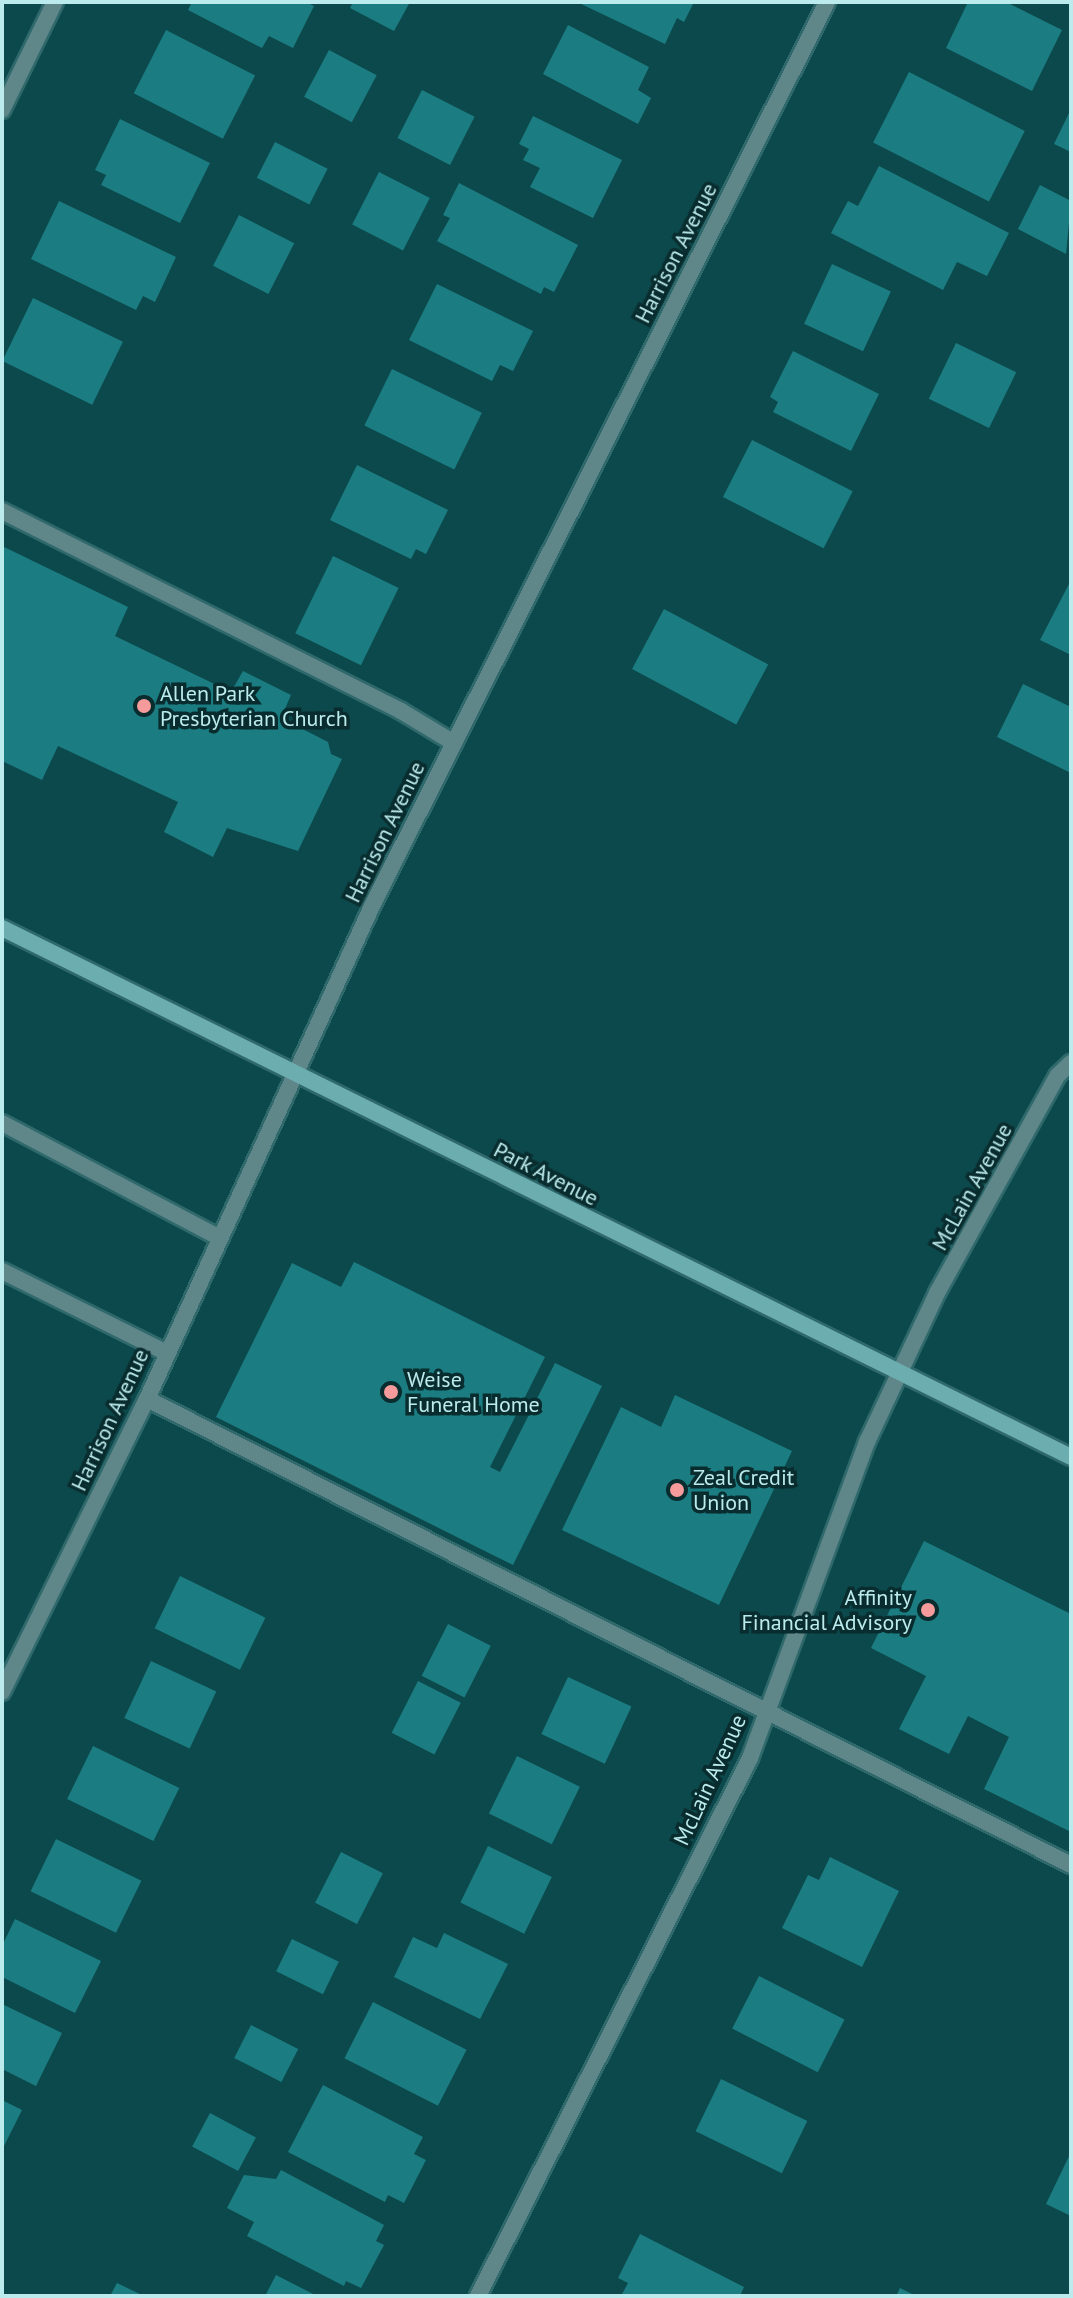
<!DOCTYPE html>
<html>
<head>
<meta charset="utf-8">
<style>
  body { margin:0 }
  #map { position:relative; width:1073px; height:2298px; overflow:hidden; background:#0c494c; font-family:"PT Sans",sans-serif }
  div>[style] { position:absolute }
  .building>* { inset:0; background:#1b7d81; transform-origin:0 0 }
  .roads { filter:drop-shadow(2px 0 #2f696c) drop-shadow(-2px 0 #2f696c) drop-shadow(0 2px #2f696c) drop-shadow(0 -2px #2f696c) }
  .lane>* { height:16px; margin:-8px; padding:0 8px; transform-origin:8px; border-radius:8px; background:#5f8688 }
  .street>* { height:16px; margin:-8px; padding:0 8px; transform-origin:8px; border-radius:8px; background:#5f8688 }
  .secondary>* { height:16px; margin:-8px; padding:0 8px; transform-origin:8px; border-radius:8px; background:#6cadb0 }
  .dots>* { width:22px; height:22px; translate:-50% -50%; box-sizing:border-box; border:4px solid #092c2e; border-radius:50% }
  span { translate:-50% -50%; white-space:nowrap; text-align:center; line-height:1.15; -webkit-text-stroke:7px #092c2e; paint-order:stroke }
  .street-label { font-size:22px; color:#bcebed }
  .poi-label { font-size:22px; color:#bcebed }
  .left { translate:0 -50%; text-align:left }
  .right { translate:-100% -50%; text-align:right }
  .frame { position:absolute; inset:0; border:4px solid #bcebed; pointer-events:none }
</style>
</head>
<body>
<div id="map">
  <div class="building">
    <div style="clip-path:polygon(192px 2px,306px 2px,314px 6px,293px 48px,269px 36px,262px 48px,188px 10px)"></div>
    <div style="clip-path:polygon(353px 2px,410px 2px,394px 31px,350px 8px)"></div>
    <div style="clip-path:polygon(577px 2px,694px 2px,684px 22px,677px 18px,665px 44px)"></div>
    <div style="clip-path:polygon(968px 2px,1006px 2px,1062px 30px,1032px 91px,946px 48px)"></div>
    <div style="clip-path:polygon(568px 25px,649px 67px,638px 90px,651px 98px,638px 124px,543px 74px)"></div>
    <div style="left:166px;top:30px;width:100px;height:71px;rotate:27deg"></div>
    <div style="left:329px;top:50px;width:54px;height:53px;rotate:28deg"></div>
    <div style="left:909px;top:72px;width:130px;height:79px;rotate:27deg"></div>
    <div style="left:422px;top:90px;width:59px;height:54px;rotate:27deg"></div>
    <div style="clip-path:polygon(1071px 109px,1071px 152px,1054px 144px)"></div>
    <div style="clip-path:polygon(533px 116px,622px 160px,593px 218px,530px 187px,540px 168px,523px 160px,529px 149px,519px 144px)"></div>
    <div style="clip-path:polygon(120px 119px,210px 163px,180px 223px,101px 185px,106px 175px,95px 170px)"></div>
    <div style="left:275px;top:142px;width:59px;height:40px;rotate:27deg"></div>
    <div style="clip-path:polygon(879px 166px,1009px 233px,987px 276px,957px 262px,943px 290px,831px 233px,848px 201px,858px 206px)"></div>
    <div style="left:379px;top:172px;width:57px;height:59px;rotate:27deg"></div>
    <div style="clip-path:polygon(459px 183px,578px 245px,554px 292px,544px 287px,541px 294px,437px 241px,450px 218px,443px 215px)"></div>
    <div style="clip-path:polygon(1040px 185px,1071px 201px,1066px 254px,1018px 229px)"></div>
    <div style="clip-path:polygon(59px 201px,176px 257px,155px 302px,143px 296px,136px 310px,31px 259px)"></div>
    <div style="left:239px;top:215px;width:62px;height:57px;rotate:27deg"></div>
    <div style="left:832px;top:264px;width:65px;height:66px;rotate:25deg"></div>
    <div style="clip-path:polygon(437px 284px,533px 331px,513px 371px,500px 365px,492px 381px,409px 340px)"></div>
    <div style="left:33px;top:298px;width:100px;height:70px;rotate:26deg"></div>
    <div style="left:956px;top:343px;width:67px;height:62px;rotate:26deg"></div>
    <div style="clip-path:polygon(793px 351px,879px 394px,851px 451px,773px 412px,778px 402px,770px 397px)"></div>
    <div style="left:392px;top:369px;width:100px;height:63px;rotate:26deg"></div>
    <div style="left:752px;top:440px;width:113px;height:64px;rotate:27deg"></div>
    <div style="clip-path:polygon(357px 465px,448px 510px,426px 554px,416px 549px,411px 559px,330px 520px)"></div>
    <div style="clip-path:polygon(2px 546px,128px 607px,115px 636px,231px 692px,243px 671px,291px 695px,281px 718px,328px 742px,331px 754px,342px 759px,298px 851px,227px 828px,213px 857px,164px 832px,178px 802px,58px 746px,42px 780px,2px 761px)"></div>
    <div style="left:333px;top:556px;width:73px;height:86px;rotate:26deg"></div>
    <div style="clip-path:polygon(1071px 580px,1071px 655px,1040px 640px)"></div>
    <div style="left:664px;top:609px;width:118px;height:68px;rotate:28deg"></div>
    <div style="clip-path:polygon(1023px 684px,1071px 707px,1071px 773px,997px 737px)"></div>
    <div style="clip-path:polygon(354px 1262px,545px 1357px,490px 1467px,500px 1472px,555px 1363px,602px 1386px,513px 1565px,216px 1417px,292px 1263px,341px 1287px)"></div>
    <div style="clip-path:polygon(675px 1395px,792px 1451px,719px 1605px,562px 1530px,621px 1407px,661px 1427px)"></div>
    <div style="clip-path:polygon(924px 1541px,1071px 1614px,1071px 1832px,984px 1789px,1009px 1737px,968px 1716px,949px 1754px,899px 1729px,926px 1676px,871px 1648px)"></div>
    <div style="left:180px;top:1576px;width:95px;height:58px;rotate:26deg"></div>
    <div style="left:448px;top:1624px;width:48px;height:58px;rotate:27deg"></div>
    <div style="left:151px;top:1661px;width:72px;height:63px;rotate:25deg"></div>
    <div style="left:568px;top:1677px;width:70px;height:63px;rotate:25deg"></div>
    <div style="left:418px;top:1681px;width:48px;height:58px;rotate:27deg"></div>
    <div style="left:93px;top:1746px;width:96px;height:59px;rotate:26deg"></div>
    <div style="left:517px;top:1756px;width:70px;height:64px;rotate:26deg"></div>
    <div style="left:56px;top:1839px;width:95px;height:58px;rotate:26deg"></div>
    <div style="left:488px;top:1846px;width:71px;height:63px;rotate:26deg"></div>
    <div style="left:341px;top:1852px;width:47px;height:57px;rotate:27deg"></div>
    <div style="clip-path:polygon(830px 1857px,899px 1891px,862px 1967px,782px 1928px,808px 1875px,819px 1880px)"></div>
    <div style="clip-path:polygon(15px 1919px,101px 1961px,75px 2013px,2px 1977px,2px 1946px)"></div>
    <div style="clip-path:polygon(444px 1933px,508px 1964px,480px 2019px,394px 1977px,413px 1937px,437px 1948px)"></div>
    <div style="left:292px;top:1939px;width:52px;height:36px;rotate:26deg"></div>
    <div style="left:759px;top:1976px;width:96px;height:59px;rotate:27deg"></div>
    <div style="left:373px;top:2002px;width:105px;height:63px;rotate:27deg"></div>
    <div style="clip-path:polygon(2px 2004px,62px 2033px,36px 2086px,2px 2069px)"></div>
    <div style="left:251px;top:2025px;width:53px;height:37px;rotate:27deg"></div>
    <div style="left:721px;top:2079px;width:96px;height:58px;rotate:26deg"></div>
    <div style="clip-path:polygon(323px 2085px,423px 2137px,414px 2154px,426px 2160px,404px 2203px,388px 2195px,385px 2202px,288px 2152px)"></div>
    <div style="clip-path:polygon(2px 2100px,22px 2110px,2px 2150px)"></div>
    <div style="left:210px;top:2113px;width:52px;height:38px;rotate:28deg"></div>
    <div style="clip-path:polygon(1071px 2152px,1071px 2216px,1046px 2204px)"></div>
    <div style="clip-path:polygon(281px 2170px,384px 2225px,376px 2241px,384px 2245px,361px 2288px,346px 2281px,344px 2286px,247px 2236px,254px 2222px,227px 2208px,244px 2175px,276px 2179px)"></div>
    <div style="clip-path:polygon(640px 2234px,744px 2287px,740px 2296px,621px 2296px,628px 2283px,618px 2278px)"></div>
    <div style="clip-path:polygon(276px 2275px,317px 2296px,265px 2296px)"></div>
    <div style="clip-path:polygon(117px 2283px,144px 2296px,110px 2296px)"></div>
    <div style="clip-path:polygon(900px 2288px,916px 2296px,896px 2296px)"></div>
  </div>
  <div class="roads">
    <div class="lane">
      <div style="left:2px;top:511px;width:446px;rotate:26.6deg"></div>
      <div style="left:401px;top:711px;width:62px;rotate:31.1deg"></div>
      <div style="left:2px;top:1123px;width:246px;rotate:27.8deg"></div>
      <div style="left:2px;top:1271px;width:184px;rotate:26.4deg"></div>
      <div style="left:147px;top:1399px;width:1035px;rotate:26.76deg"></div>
    </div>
    <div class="street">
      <div style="left:2px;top:110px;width:120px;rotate:-63.9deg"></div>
      <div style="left:2px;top:1692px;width:327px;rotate:-63.7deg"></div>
      <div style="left:147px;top:1399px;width:542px;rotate:-65.47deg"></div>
      <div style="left:372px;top:906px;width:1012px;rotate:-63.28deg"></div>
      <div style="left:478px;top:2296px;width:603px;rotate:-63.18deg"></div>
      <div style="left:750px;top:1758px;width:337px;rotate:-69.7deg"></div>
      <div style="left:867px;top:1442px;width:165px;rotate:-64.8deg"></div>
      <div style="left:937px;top:1293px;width:249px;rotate:-61deg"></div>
      <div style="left:1058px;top:1075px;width:18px;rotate:-43deg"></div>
    </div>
    <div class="secondary">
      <div style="left:2px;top:928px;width:1193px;rotate:26.33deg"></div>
    </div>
  </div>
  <div class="dots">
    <div style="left:144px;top:706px;background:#f59b9b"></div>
    <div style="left:391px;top:1392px;background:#f59b9b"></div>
    <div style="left:677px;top:1490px;background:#f59b9b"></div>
    <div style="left:928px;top:1610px;background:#f59b9b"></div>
  </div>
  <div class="street-label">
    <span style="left:676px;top:253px;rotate:-63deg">Harrison Avenue</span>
    <span style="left:385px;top:832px;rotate:-64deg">Harrison Avenue</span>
    <span style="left:546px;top:1174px;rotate:27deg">Park Avenue</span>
    <span style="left:972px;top:1187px;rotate:-61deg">McLain Avenue</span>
    <span style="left:110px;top:1420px;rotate:-65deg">Harrison Avenue</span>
    <span style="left:710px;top:1780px;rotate:-65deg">McLain Avenue</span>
  </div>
  <div class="poi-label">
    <span class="left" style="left:160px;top:706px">Allen Park<br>Presbyterian Church</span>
    <span class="left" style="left:407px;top:1392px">Weise<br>Funeral Home</span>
    <span class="left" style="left:693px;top:1490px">Zeal Credit<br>Union</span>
    <span class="right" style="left:912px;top:1610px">Affinity<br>Financial Advisory</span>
  </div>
  <div class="frame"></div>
</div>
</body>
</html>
